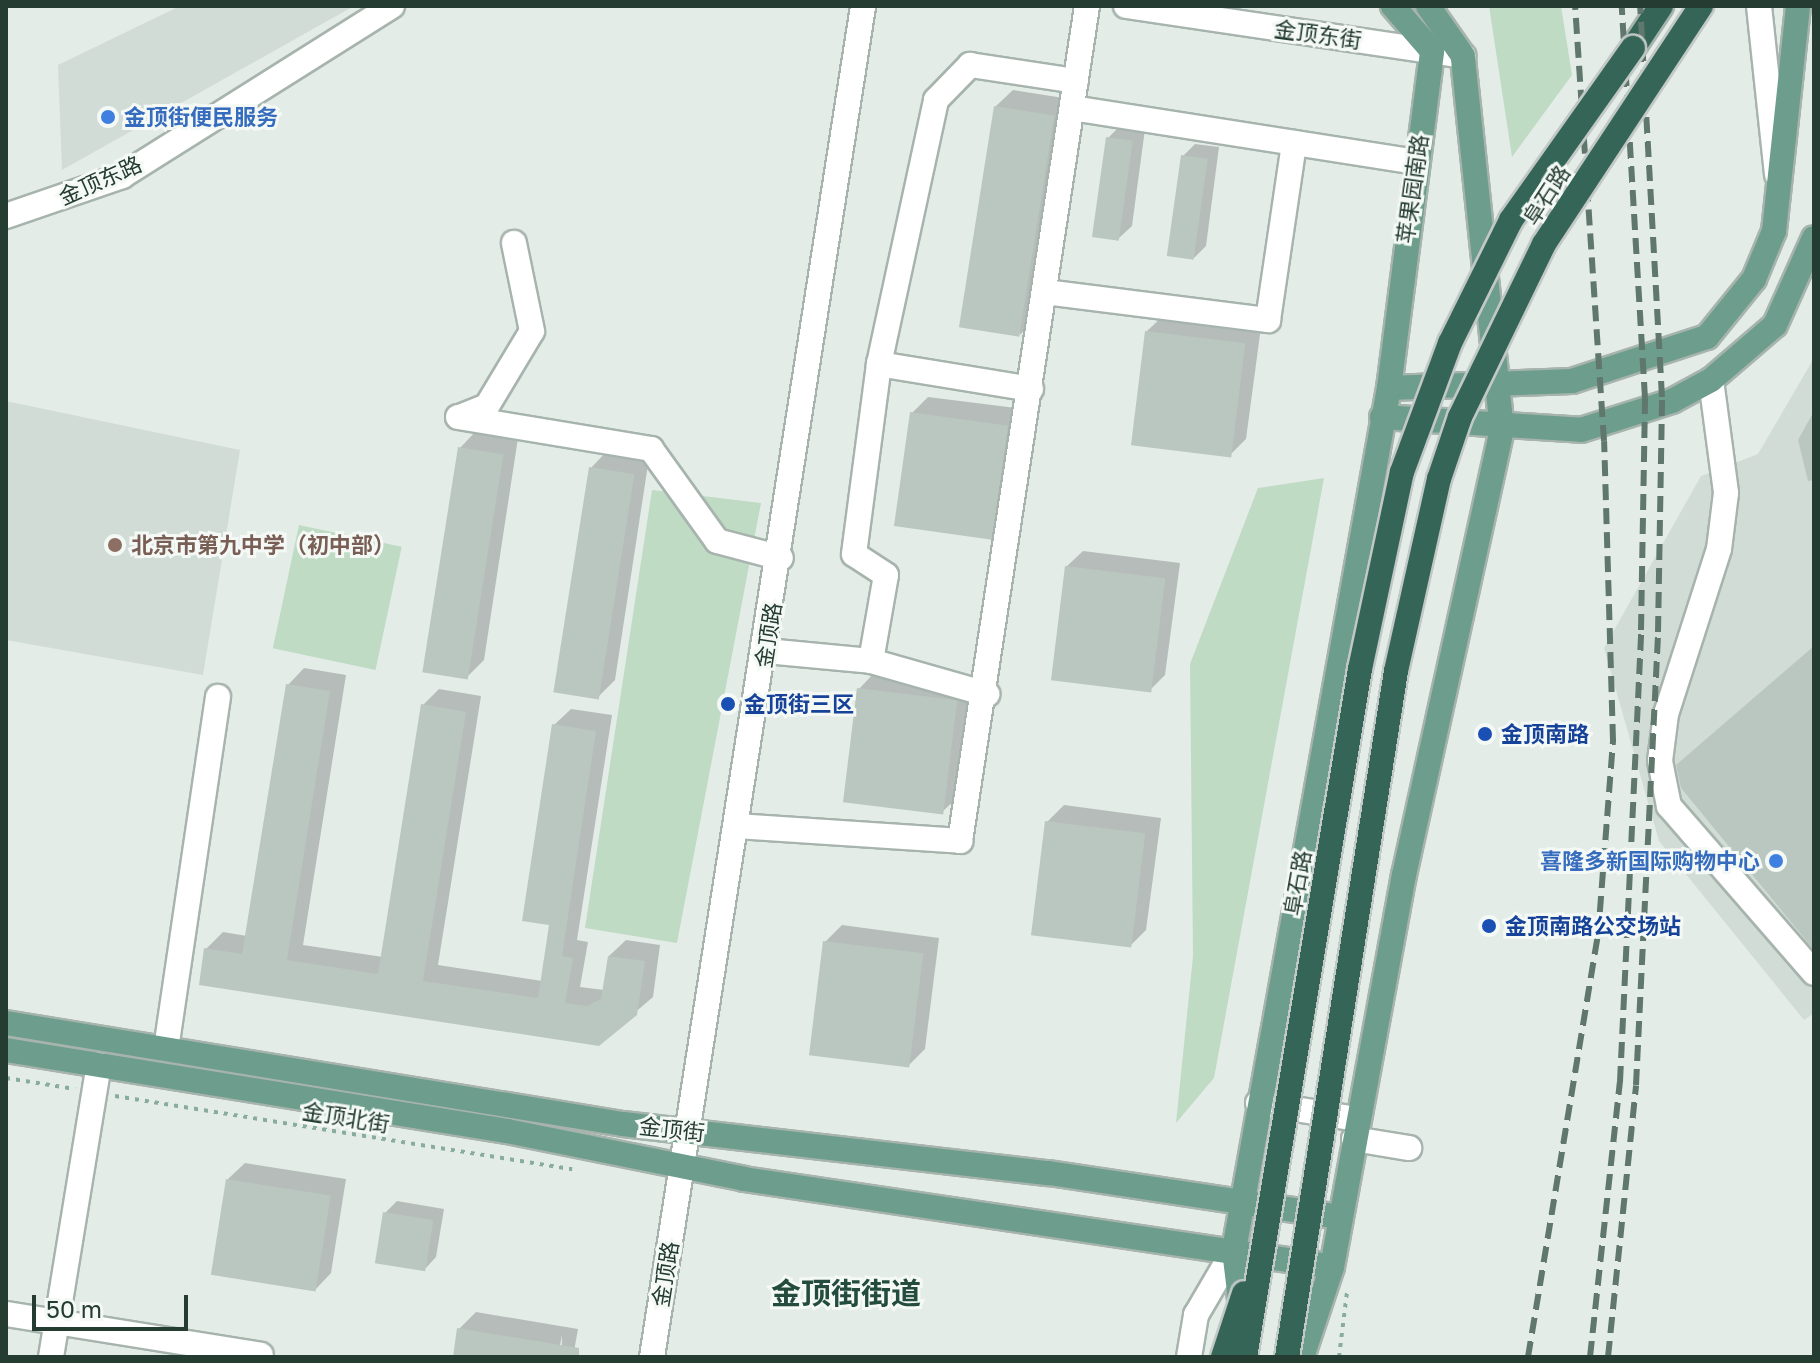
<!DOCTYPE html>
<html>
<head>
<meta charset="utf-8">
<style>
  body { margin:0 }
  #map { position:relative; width:1820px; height:1363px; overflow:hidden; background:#e4ece8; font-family:"Golos Text","Noto Sans SC",sans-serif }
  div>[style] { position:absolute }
  .built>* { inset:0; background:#d2dcd6 }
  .green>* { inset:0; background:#bfdbc4; transform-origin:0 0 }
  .shadow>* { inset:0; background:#0003 }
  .building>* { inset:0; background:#bac7c0; transform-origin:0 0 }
  .path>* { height:4px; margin-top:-2px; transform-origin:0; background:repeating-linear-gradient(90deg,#88ac9d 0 4px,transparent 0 10px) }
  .roads { filter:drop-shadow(2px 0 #a7b4ae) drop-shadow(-2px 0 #a7b4ae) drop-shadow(0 2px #a7b4ae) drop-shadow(0 -2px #a7b4ae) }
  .minor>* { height:24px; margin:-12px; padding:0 12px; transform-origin:12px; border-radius:12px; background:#fff }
  .major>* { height:24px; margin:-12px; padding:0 12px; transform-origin:12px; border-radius:12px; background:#6d9d8c }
  .highway>* { height:24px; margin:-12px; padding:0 12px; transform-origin:12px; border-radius:12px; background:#346556 }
  .rail>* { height:6px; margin-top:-3px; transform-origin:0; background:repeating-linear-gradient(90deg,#60776e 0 16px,transparent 0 24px) }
  .bridges { filter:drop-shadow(2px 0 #c2c8c6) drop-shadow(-2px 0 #c2c8c6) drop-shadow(0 2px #c2c8c6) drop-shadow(0 -2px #c2c8c6) }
  .highway-bridge>* { height:24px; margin:-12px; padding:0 12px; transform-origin:12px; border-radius:12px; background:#346556 }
  .dots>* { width:22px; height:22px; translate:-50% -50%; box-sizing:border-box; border:4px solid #f4f9f6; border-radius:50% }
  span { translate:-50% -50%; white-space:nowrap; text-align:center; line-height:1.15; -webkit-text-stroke:6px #f4f9f6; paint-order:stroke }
  .street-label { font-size:22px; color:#253c33 }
  .shop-label { font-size:22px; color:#366cbe; font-weight:700 }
  .left { translate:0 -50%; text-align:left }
  .right { translate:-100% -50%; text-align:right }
  .education-label { font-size:22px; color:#785e54; font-weight:700 }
  .transit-label { font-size:22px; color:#164399; font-weight:700 }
  .district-label { font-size:30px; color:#234c3e; font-weight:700 }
  .frame { position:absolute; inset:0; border:8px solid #253c33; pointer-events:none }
  .scale { position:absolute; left:32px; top:1295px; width:156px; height:36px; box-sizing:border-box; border:4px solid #253c33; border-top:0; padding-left:10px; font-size:24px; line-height:28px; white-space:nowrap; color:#253c33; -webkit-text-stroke:6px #f4f9f6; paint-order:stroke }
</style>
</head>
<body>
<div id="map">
  <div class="built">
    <div style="clip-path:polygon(180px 6px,354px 6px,62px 170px,58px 65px)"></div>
    <div style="clip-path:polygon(1814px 358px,1814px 1013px,1804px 1020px,1659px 841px,1604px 648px,1701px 476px,1758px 454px)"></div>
    <div style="clip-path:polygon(6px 401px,240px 450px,203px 675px,6px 640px)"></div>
  </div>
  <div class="green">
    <div style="clip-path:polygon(1489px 6px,1561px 6px,1572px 75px,1512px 157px)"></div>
    <div style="clip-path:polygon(1324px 478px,1214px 1078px,1176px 1123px,1193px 956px,1190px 664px,1258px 488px)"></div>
    <div style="clip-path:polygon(652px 490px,761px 503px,677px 943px,585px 928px)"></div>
    <div style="left:299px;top:525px;width:105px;height:126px;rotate:12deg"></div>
  </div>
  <div class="shadow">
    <div style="clip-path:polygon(1013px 90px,1070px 99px,1036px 318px,1020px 335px,996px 106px)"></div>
    <div style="clip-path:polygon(1120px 126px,1145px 129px,1132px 226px,1119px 238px,1108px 138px)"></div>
    <div style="clip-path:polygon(1195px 144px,1219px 147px,1206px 246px,1194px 258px,1183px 156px)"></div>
    <div style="clip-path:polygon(1164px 315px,1261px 327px,1246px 439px,1230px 455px,1147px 331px)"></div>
    <div style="clip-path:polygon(928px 397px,1024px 409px,1007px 520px,990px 536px,912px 413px)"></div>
    <div style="clip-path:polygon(476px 431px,518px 438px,484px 660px,468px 676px,460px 448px)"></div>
    <div style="clip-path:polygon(607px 451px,649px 458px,615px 680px,599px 696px,591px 468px)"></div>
    <div style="clip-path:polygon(1083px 551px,1180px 563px,1165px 675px,1149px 691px,1066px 567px)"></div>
    <div style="clip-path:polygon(304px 668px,346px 675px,303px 945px,383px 957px,423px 705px,439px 689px,481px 696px,438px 965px,542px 981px,552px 923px,554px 725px,571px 709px,612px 715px,577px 940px,588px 942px,580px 987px,604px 990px,609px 956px,626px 940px,660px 945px,653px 997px,598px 1044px,206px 949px,223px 932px,247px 936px,288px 685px)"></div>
    <div style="clip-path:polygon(875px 672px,972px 685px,958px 797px,941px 813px,859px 689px)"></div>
    <div style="clip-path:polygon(1064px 805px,1161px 818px,1146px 930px,1130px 946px,1047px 822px)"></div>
    <div style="clip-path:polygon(842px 925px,939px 938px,925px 1049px,908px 1066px,825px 942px)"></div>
    <div style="clip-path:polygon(245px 1163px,346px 1179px,331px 1273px,315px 1290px,228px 1179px)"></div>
    <div style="clip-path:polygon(397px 1201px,444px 1209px,436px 1257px,424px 1270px,385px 1213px)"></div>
    <div style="clip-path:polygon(476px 1312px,578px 1329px,573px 1357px,562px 1357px,562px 1335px,558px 1357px,455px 1357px,459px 1329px)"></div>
  </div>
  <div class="building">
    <div style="left:994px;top:106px;width:61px;height:224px;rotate:9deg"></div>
    <div style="left:1106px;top:137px;width:27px;height:101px;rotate:8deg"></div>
    <div style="left:1181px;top:155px;width:27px;height:102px;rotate:8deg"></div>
    <div style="left:1145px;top:331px;width:101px;height:115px;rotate:7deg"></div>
    <div style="clip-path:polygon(1814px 411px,1814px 480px,1808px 481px,1798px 440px)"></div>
    <div style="left:910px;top:412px;width:99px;height:115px;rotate:8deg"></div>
    <div style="left:458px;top:447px;width:46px;height:228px;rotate:9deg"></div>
    <div style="left:589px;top:467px;width:46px;height:228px;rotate:9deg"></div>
    <div style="left:1065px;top:566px;width:101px;height:115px;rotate:7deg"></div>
    <div style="clip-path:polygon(1814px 646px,1814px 950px,1681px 788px,1676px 765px)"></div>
    <div style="clip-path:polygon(286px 684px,330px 691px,287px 960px,378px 974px,421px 704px,466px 712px,423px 981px,538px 998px,549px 925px,522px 921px,552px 724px,596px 731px,562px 956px,573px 958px,565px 1003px,587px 1006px,601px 999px,608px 956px,645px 961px,637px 1015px,599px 1046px,199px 985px,204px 948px,242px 954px)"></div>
    <div style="left:857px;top:688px;width:101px;height:115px;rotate:7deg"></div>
    <div style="left:1045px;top:821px;width:101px;height:115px;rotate:7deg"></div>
    <div style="left:823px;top:941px;width:101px;height:115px;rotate:7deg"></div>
    <div style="left:226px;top:1179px;width:106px;height:97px;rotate:9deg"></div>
    <div style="left:383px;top:1212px;width:51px;height:52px;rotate:9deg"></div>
    <div style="clip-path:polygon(457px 1328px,579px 1348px,579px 1357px,453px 1357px)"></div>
  </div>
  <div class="path">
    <div style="left:6px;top:1078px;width:70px;rotate:9.1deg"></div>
    <div style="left:115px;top:1096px;width:463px;rotate:9.1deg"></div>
    <div style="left:1339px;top:1357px;width:65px;rotate:-83deg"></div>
  </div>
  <div class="roads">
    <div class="minor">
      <div style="left:1126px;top:6px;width:341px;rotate:8.4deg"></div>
      <div style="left:1759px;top:6px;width:169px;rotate:83.9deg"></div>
      <div style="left:1072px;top:108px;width:347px;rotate:8.9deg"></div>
      <div style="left:6px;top:216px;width:123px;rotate:-19deg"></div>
      <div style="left:122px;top:176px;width:319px;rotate:-32.2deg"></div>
      <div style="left:1045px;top:292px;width:225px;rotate:7.2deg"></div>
      <div style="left:1268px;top:320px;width:179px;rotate:-81.6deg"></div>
      <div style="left:1711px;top:380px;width:114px;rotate:82.4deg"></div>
      <div style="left:1726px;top:493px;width:56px;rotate:97.1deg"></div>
      <div style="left:1719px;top:549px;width:173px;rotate:107.8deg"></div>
      <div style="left:1666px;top:714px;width:47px;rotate:97.3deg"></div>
      <div style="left:1660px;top:761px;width:46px;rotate:78.7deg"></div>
      <div style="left:1669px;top:806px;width:221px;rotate:49deg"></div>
      <div style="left:1031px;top:389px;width:154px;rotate:-170.7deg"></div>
      <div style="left:879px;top:364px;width:270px;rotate:-77.8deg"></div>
      <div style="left:936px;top:100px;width:49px;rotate:-45.8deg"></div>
      <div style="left:970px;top:65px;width:107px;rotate:8.6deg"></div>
      <div style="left:458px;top:417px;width:196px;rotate:9.4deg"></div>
      <div style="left:651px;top:449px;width:113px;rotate:54.3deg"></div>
      <div style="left:717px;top:541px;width:66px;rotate:14.9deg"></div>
      <div style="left:460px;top:417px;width:29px;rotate:-22deg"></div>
      <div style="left:487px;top:406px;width:87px;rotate:-59deg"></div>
      <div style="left:532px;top:331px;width:90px;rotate:-101.6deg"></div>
      <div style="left:766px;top:651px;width:105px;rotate:5.4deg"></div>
      <div style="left:871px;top:661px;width:87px;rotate:-80.1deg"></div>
      <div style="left:886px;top:575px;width:38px;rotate:-147deg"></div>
      <div style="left:854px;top:554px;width:192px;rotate:-82.5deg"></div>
      <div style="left:871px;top:661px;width:121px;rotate:15.9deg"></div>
      <div style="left:737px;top:826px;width:224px;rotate:3.8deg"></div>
      <div style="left:960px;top:841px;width:845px;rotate:-81.35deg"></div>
      <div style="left:166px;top:1049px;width:356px;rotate:-81.6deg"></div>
      <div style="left:1258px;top:1103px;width:100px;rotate:9.2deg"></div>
      <div style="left:1354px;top:1139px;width:56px;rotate:9.3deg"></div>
      <div style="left:6px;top:1314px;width:258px;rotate:9.1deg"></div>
      <div style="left:51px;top:1357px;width:296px;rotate:-80.7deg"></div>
      <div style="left:652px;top:1357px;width:1367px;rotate:-81.12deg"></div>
      <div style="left:1189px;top:1357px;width:43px;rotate:-80.5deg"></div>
      <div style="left:1196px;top:1315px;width:75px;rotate:-59.7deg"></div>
    </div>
    <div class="major">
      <div style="left:1389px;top:388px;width:183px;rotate:-2.2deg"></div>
      <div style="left:1572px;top:381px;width:142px;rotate:-18.1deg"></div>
      <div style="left:1707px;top:337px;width:75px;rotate:-51deg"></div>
      <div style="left:1754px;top:279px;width:52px;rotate:-67.4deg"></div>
      <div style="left:1774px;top:231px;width:226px;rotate:-83.9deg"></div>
      <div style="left:1382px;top:417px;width:199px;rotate:3.7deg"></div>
      <div style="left:1581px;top:430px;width:96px;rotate:-17.7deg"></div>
      <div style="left:1672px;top:401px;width:44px;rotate:-28.3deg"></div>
      <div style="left:1711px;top:380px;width:84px;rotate:-40.7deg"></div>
      <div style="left:1775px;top:325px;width:95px;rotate:-65.9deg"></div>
      <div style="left:6px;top:1023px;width:625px;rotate:9.3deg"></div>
      <div style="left:623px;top:1124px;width:429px;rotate:6.6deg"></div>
      <div style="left:1049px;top:1173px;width:295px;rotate:8.6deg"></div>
      <div style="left:6px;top:1050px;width:508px;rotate:9.18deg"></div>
      <div style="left:507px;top:1131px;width:242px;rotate:11.4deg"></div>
      <div style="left:744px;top:1179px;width:583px;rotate:8.48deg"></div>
      <div style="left:1242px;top:1316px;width:66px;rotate:-96.9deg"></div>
      <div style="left:1234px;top:1250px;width:876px;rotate:-79.81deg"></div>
      <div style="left:1389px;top:388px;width:340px;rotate:-82.7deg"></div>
      <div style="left:1432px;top:51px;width:60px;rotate:-130.9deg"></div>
      <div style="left:1302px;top:1357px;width:95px;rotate:-71.6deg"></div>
      <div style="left:1332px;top:1267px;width:399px;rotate:-79.6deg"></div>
      <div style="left:1404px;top:875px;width:456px;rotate:-77.6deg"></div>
      <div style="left:1502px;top:430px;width:376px;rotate:-96deg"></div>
      <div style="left:1463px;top:56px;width:61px;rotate:-125deg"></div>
    </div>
    <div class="highway">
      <div style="left:1633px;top:48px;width:50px;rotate:-56.3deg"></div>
    </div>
  </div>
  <div class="rail">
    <div style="left:1528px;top:1357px;width:427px;rotate:-80.6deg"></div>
    <div style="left:1598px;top:936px;width:197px;rotate:-85.6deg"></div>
    <div style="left:1613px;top:740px;width:299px;rotate:-91.7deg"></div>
    <div style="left:1604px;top:441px;width:436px;rotate:-93.8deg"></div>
    <div style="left:1590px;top:1357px;width:277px;rotate:-83.8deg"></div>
    <div style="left:1620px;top:1082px;width:452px;rotate:-87.3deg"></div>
    <div style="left:1641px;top:630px;width:232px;rotate:-89deg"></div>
    <div style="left:1645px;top:398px;width:393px;rotate:-93.4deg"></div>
    <div style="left:1608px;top:1357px;width:273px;rotate:-84.1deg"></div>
    <div style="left:1636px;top:1085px;width:454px;rotate:-87.2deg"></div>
    <div style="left:1658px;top:632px;width:235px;rotate:-89deg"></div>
    <div style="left:1662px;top:397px;width:392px;rotate:-93.2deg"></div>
  </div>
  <div class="bridges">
    <div class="highway-bridge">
      <div style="left:1223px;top:1357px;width:67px;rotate:-71.8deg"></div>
      <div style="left:1245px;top:1357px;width:698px;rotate:-80.51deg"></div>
      <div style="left:1360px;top:669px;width:201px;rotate:-78deg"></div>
      <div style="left:1402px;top:472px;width:138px;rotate:-69.6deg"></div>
      <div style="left:1450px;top:343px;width:137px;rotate:-63.6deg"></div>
      <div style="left:1511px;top:220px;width:211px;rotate:-54.7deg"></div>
      <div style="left:1287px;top:1357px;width:695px;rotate:-80.97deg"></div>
      <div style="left:1396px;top:671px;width:197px;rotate:-77.4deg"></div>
      <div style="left:1439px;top:479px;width:65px;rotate:-71.3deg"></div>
      <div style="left:1460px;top:417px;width:192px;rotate:-64.1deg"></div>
      <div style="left:1544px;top:244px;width:285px;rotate:-56.6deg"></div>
    </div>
  </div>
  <div class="dots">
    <div style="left:108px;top:117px;background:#3f7fe0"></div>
    <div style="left:115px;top:545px;background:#8d6e63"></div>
    <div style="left:728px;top:704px;background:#1a4fb4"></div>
    <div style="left:1485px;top:734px;background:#1a4fb4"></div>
    <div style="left:1776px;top:861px;background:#3f7fe0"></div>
    <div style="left:1489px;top:926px;background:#1a4fb4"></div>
  </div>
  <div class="street-label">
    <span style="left:1318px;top:34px;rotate:8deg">金顶东街</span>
    <span style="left:100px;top:180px;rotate:-24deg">金顶东路</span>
    <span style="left:1412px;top:189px;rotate:-82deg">苹果园南路</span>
    <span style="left:1546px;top:195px;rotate:-57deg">阜石路</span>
    <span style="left:768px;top:635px;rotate:-81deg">金顶路</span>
    <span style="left:1297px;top:883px;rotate:-80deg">阜石路</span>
    <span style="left:346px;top:1117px;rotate:9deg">金顶北街</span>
    <span style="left:672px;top:1129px;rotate:6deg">金顶街</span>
    <span style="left:665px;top:1274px;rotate:-81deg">金顶路</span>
  </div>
  <div class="shop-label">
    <span class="left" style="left:124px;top:117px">金顶街便民服务</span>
    <span class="right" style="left:1760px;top:861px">喜隆多新国际购物中心</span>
  </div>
  <div class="education-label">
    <span class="left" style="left:131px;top:545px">北京市第九中学（初中部）</span>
  </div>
  <div class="transit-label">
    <span class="left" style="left:744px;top:704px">金顶街三区</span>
    <span class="left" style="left:1501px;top:734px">金顶南路</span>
    <span class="left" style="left:1505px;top:926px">金顶南路公交场站</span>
  </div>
  <div class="district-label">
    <span style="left:846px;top:1293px">金顶街街道</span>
  </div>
  <div class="frame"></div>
  <div class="scale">50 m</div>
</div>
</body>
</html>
